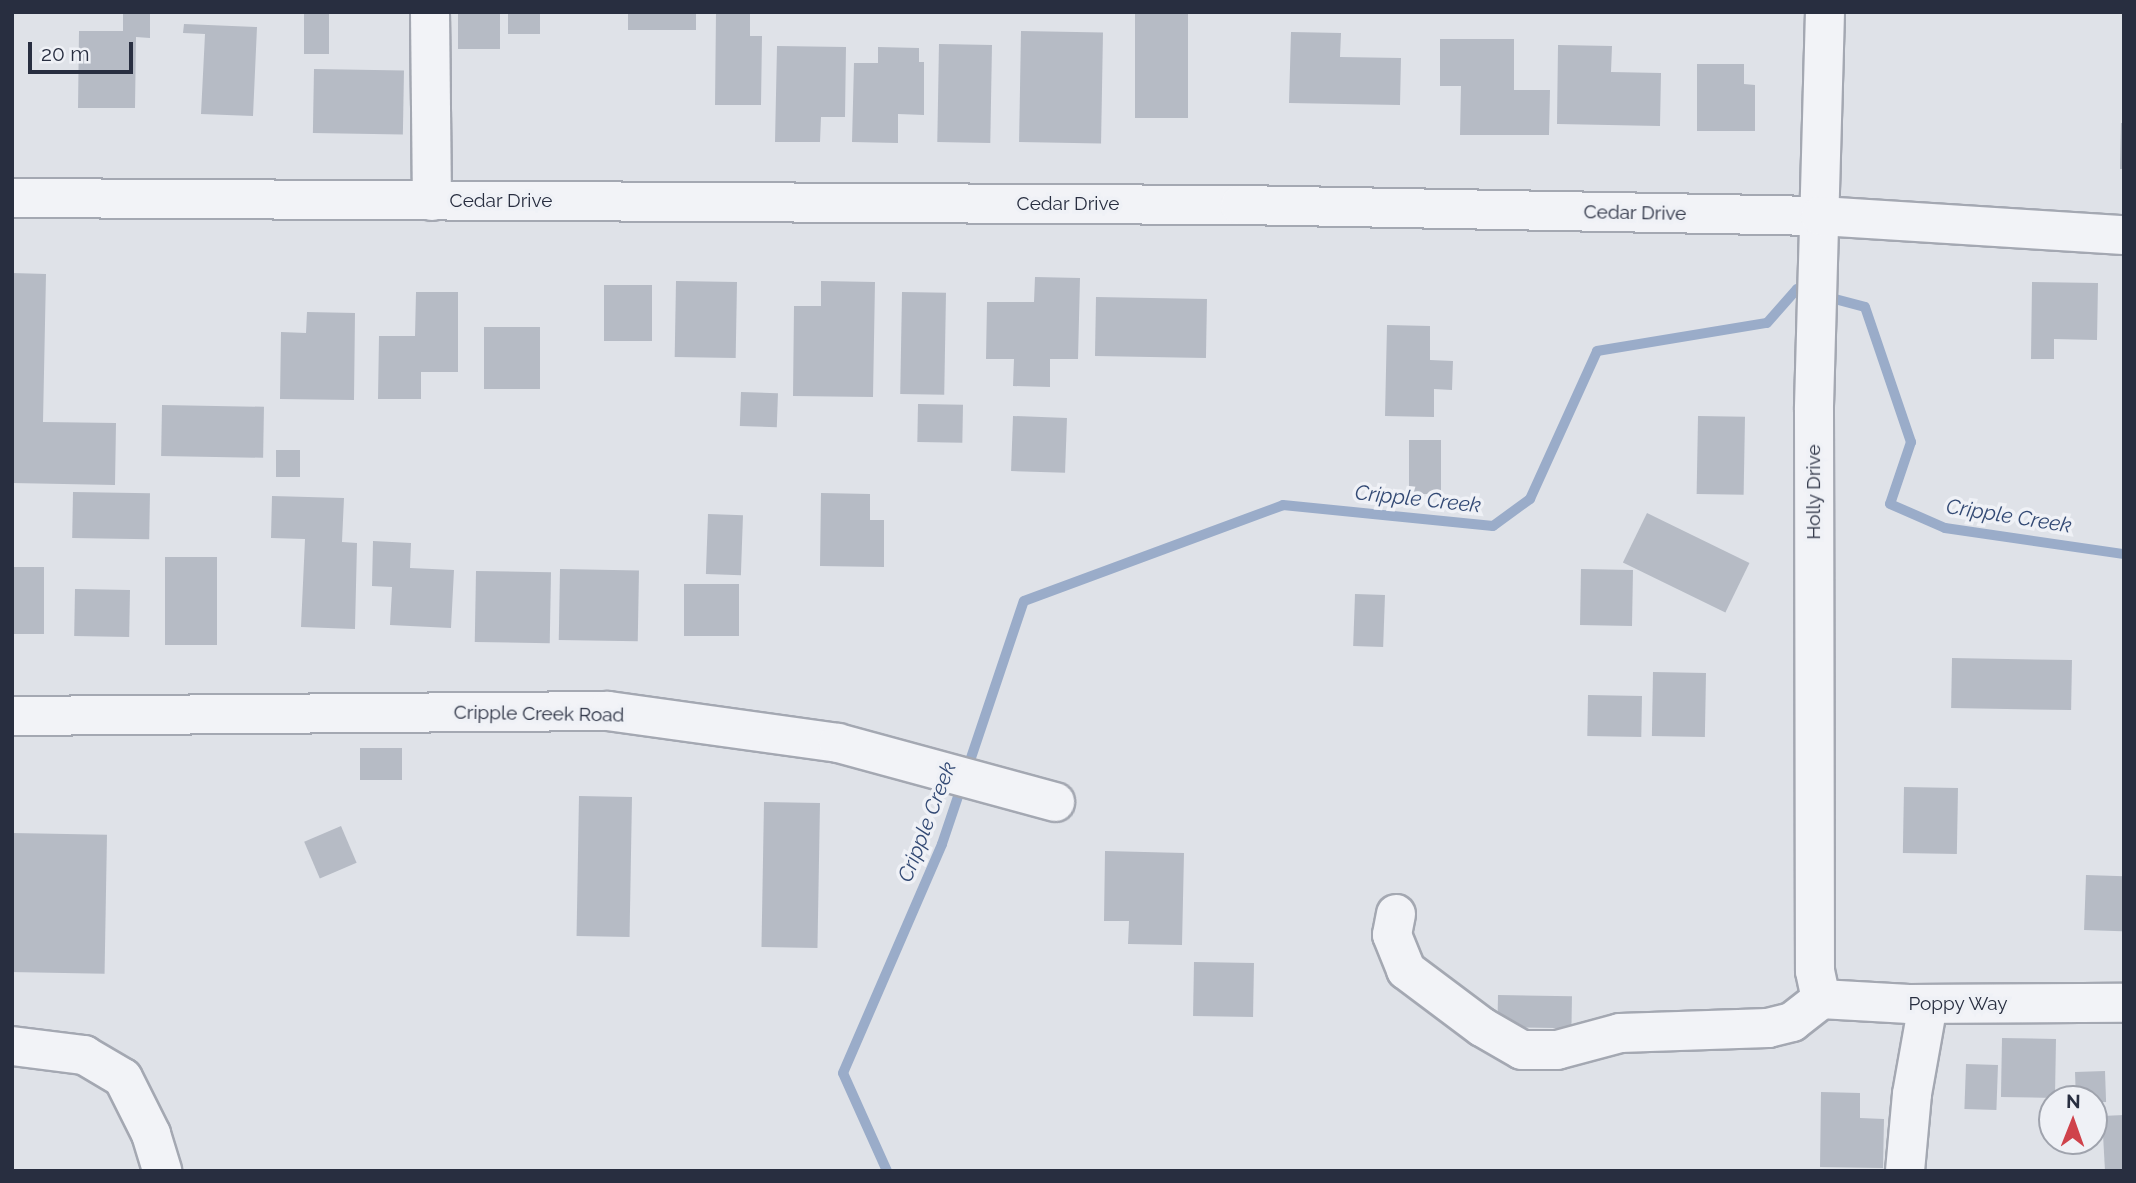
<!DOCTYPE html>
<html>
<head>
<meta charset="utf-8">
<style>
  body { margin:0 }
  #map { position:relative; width:2136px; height:1183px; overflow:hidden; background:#dfe2e8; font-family:Raleway,sans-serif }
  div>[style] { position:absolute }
  .stream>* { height:10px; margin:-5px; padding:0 5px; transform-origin:5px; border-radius:5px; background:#9aacc9 }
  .building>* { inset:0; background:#b6bbc5; transform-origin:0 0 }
  .roads { filter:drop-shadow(2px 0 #a4a8b2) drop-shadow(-2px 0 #a4a8b2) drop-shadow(0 2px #a4a8b2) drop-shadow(0 -2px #a4a8b2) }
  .minor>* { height:38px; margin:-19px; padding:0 19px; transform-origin:19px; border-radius:19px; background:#f2f3f7 }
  span { translate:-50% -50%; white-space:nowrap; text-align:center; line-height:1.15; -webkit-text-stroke:7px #eff1f6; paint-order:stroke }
  .street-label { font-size:19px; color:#282e40 }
  .water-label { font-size:21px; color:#324974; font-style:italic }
  .frame { position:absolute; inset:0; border:14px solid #282e40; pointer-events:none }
  .north { position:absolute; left:2038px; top:1085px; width:70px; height:70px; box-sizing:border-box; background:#eff1f6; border:2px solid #9fa3ad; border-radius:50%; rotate:1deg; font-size:19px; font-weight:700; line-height:28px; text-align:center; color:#282e40 }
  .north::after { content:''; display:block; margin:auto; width:24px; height:32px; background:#cf424b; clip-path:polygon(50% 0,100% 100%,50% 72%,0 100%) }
  .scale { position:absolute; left:28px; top:42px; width:105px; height:32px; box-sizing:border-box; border:4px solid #282e40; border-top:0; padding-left:9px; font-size:21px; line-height:24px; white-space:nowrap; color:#282e40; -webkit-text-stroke:5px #eff1f6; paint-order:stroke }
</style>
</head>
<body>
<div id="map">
  <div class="stream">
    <div style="left:887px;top:1171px;width:107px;rotate:-114.2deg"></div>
    <div style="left:843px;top:1073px;width:249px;rotate:-66.6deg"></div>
    <div style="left:942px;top:844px;width:256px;rotate:-71.4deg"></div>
    <div style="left:1024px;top:601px;width:276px;rotate:-20.3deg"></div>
    <div style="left:1283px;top:505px;width:211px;rotate:5.7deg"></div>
    <div style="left:1493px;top:526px;width:46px;rotate:-36.1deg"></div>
    <div style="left:1530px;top:499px;width:162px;rotate:-65.6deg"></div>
    <div style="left:1597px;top:351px;width:172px;rotate:-9.4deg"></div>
    <div style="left:1767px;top:323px;width:45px;rotate:-48.6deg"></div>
    <div style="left:1797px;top:289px;width:70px;rotate:14.8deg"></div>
    <div style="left:1865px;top:307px;width:143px;rotate:71.2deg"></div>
    <div style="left:1911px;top:442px;width:65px;rotate:108.7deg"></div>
    <div style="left:1890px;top:504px;width:60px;rotate:23.6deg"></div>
    <div style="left:1945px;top:528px;width:181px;rotate:8.3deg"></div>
  </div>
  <div class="building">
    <div style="clip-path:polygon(123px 12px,150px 12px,150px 38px,136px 37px,135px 108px,78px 108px,79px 31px,123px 31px)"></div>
    <div style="left:304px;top:12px;width:25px;height:42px"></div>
    <div style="left:458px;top:12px;width:42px;height:37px"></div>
    <div style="left:508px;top:12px;width:32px;height:22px"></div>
    <div style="left:628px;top:12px;width:68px;height:18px"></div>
    <div style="clip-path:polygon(716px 12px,750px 12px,750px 36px,762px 36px,761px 105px,715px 105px)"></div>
    <div style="left:1135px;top:12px;width:53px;height:106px"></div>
    <div style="clip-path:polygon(184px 24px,257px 27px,253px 116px,201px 114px,205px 34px,183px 33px)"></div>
    <div style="left:1021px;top:31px;width:82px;height:111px;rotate:1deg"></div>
    <div style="clip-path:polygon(1291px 32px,1341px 33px,1340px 57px,1401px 58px,1400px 105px,1289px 103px)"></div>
    <div style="clip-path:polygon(1440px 39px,1514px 39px,1514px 90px,1550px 90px,1549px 135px,1460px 135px,1461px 86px,1440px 86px)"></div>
    <div style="left:939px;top:44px;width:53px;height:98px;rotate:1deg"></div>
    <div style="clip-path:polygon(1558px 45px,1612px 46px,1611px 72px,1661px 73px,1660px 126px,1557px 124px)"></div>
    <div style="clip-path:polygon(777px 46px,846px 47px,845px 117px,821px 117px,820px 142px,775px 142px)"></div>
    <div style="clip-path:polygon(878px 47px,919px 48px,919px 62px,924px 62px,924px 115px,898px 114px,898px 143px,852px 142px,854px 63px,878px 63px)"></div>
    <div style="clip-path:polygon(1697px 64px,1744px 64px,1744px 84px,1755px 85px,1755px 131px,1697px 131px)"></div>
    <div style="left:314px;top:69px;width:90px;height:64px;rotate:1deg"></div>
    <div style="clip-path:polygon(2121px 123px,2124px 123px,2124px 169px,2120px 169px)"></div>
    <div style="clip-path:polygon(12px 273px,46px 274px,43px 422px,116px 423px,115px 485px,12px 483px)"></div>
    <div style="clip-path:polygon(1035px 277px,1080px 278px,1078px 359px,1050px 359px,1050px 387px,1013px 386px,1014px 359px,986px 359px,987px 302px,1034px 302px)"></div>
    <div style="left:676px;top:281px;width:61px;height:76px;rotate:1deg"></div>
    <div style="clip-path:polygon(821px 281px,875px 282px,873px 397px,793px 396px,794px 306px,821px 306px)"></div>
    <div style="clip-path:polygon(2032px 282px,2098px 283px,2097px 340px,2054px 339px,2054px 359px,2031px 359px)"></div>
    <div style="left:604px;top:285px;width:48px;height:56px"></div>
    <div style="clip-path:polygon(416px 292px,458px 292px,458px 372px,421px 372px,421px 399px,378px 399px,379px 336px,415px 336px)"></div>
    <div style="left:902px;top:292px;width:44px;height:102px;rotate:1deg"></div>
    <div style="left:1096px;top:297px;width:111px;height:59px;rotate:1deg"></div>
    <div style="clip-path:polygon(307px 312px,355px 313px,354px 400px,280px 399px,281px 332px,306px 333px)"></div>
    <div style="clip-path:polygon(1387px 325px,1430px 326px,1430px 360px,1453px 361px,1452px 390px,1434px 389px,1434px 417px,1385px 416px)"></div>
    <div style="left:484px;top:327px;width:56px;height:62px"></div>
    <div style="left:741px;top:392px;width:37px;height:34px;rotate:2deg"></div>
    <div style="left:918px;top:404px;width:45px;height:38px;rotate:1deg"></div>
    <div style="left:162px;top:405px;width:102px;height:51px;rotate:1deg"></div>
    <div style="left:1013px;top:416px;width:54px;height:55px;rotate:2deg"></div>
    <div style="left:1698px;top:416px;width:47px;height:78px;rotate:1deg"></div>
    <div style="left:1409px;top:440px;width:32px;height:54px"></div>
    <div style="left:276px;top:450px;width:24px;height:27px"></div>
    <div style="left:73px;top:492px;width:77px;height:46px;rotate:1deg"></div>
    <div style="clip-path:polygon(821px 493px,870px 494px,870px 520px,884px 520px,884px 567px,820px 566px)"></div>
    <div style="clip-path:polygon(272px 496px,344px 498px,342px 542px,357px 543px,355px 629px,301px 627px,305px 539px,271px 538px)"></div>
    <div style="left:1647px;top:513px;width:114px;height:55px;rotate:26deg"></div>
    <div style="left:708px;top:514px;width:35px;height:60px;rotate:2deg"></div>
    <div style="clip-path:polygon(373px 541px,411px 543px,410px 568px,454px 570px,451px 628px,390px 625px,392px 587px,372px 586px)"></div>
    <div style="left:165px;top:557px;width:52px;height:88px"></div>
    <div style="left:12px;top:567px;width:32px;height:67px"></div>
    <div style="left:560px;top:569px;width:79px;height:71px;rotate:1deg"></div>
    <div style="left:1581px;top:569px;width:52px;height:56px;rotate:1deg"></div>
    <div style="left:476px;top:571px;width:75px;height:71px;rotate:1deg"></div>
    <div style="left:684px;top:584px;width:55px;height:52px"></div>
    <div style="left:75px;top:589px;width:55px;height:47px;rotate:1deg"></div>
    <div style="left:1355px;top:594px;width:30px;height:52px;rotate:2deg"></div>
    <div style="left:1952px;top:658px;width:120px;height:50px;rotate:1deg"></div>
    <div style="left:1653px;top:672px;width:53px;height:64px;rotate:1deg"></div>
    <div style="left:1588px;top:695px;width:54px;height:41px;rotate:1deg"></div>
    <div style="left:360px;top:748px;width:42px;height:32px"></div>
    <div style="left:1904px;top:787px;width:54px;height:66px;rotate:1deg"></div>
    <div style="left:579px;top:796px;width:53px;height:140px;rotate:1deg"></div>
    <div style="left:764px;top:802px;width:56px;height:145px;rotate:1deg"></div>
    <div style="left:341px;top:826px;width:40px;height:40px;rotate:67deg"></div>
    <div style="left:12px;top:833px;width:95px;height:139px;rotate:1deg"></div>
    <div style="clip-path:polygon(1105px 851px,1184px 853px,1182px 945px,1128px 944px,1129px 921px,1104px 921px)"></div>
    <div style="left:2086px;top:875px;width:38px;height:55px;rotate:2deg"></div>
    <div style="left:1194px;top:962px;width:60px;height:54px;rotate:1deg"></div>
    <div style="left:1498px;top:995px;width:74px;height:32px;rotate:1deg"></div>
    <div style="left:2002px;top:1038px;width:54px;height:59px;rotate:1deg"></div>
    <div style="left:1966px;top:1064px;width:32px;height:45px;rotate:2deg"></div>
    <div style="left:2105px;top:1071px;width:31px;height:30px;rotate:88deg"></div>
    <div style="clip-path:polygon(1821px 1092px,1860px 1093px,1860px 1118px,1884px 1119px,1883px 1168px,1820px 1167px)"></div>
    <div style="clip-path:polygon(2124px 1115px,2124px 1171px,2105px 1171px,2102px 1116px)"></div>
  </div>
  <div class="roads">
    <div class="minor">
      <div style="left:430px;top:12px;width:189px;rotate:89.4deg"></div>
      <div style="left:1825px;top:12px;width:398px;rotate:91.6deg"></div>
      <div style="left:1814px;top:410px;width:561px;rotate:89.9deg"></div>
      <div style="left:1815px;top:971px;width:29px;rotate:78deg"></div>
      <div style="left:1821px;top:999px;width:88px;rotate:3.3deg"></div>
      <div style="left:1909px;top:1004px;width:215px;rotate:-0.3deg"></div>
      <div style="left:12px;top:198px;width:1228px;rotate:0.33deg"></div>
      <div style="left:1240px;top:205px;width:580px;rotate:1.09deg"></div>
      <div style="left:1820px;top:216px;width:305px;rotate:3.6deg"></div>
      <div style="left:12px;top:716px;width:596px;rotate:-0.48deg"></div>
      <div style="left:608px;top:711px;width:232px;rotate:7.9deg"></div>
      <div style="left:838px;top:743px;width:225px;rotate:15.2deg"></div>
      <div style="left:1396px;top:914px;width:21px;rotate:101deg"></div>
      <div style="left:1392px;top:935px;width:38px;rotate:68deg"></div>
      <div style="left:1406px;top:970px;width:95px;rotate:36.9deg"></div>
      <div style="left:1482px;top:1027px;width:46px;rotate:29.9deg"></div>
      <div style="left:1522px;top:1050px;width:35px"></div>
      <div style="left:1557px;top:1050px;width:65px;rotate:-15.1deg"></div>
      <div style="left:1620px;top:1033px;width:148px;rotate:-1.9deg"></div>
      <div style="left:1768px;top:1028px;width:25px;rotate:-14deg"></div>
      <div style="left:1792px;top:1022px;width:37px;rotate:-38deg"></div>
      <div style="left:12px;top:1046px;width:73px;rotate:7.1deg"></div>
      <div style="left:84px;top:1055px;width:45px;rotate:30.5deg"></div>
      <div style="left:123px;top:1078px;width:63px;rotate:63.4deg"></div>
      <div style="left:151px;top:1134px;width:39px;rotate:73deg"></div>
      <div style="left:1905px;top:1171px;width:77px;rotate:-84.8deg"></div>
      <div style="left:1912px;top:1094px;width:91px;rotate:-79.9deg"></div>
    </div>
  </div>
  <div class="street-label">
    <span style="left:501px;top:201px">Cedar Drive</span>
    <span style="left:1068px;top:204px">Cedar Drive</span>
    <span style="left:1635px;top:213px;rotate:1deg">Cedar Drive</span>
    <span style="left:1814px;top:492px;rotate:-90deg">Holly Drive</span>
    <span style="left:539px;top:714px;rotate:1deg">Cripple Creek Road</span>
    <span style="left:1958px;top:1004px">Poppy Way</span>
  </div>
  <div class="water-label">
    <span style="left:1418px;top:499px;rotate:6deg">Cripple Creek</span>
    <span style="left:2009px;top:516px;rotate:9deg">Cripple Creek</span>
    <span style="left:927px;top:822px;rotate:-69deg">Cripple Creek</span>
  </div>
  <div class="frame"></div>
  <div class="north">N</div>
  <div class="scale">20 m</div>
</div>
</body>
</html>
